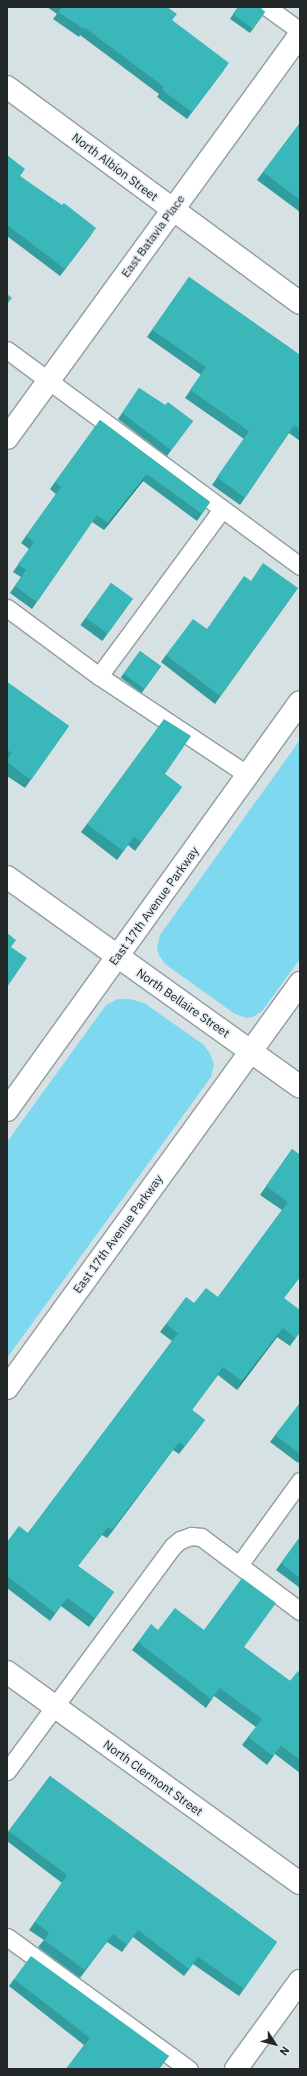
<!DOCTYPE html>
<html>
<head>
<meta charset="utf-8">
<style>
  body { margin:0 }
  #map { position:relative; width:307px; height:2076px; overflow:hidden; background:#d6e1e4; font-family:"IBM Plex Sans",sans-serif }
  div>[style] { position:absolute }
  .green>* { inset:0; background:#7dd8f0 }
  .roads { filter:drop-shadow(1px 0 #929da0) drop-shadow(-1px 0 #929da0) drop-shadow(0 1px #929da0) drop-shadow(0 -1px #929da0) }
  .service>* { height:17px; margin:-8.5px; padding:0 8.5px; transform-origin:8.5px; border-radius:8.5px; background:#fff }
  .minor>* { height:22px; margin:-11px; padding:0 11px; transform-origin:11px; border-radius:11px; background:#fff }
  .secondary>* { height:22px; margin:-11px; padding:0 11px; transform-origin:11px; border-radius:11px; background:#fff }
  .wall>* { inset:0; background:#329d9e; transform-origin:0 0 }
  .shaded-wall>* { inset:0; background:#298081 }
  .building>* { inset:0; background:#3ab7b8; transform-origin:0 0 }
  span { translate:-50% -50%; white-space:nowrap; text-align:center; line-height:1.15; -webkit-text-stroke:3px #e3eef2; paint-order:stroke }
  .street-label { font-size:12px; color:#222728 }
  .frame { position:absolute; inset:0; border:8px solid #222728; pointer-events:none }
  .north { position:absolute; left:255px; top:2024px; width:40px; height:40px; -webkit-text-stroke:3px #e3eef2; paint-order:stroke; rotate:126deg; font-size:11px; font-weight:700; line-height:16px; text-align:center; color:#222728 }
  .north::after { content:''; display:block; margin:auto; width:14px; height:18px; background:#222728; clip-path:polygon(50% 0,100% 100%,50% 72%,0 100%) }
</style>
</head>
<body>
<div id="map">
  <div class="green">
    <div style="clip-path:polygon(300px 740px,300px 959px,262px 1011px,253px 1017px,246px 1018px,235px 1014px,165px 964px,159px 955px,157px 947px,160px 935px)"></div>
    <div style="clip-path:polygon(118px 999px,130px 999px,144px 1003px,204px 1045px,210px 1054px,214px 1064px,211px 1077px,7px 1358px,7px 1142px,106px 1005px)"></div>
  </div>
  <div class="roads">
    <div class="service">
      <div style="left:267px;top:7px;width:41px;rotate:36deg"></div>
      <div style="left:7px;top:350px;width:364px;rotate:36.4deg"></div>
      <div style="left:7px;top:608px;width:114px;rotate:36.5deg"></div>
      <div style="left:99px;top:676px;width:179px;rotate:33.6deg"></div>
      <div style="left:99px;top:676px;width:207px;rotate:-53.6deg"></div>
      <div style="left:239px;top:1565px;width:104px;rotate:-54deg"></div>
      <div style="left:7px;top:1771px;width:280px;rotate:-53.6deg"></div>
      <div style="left:173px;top:1546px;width:9px;rotate:-41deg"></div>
      <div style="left:180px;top:1540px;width:12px;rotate:-20deg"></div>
      <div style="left:191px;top:1536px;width:10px;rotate:6deg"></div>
      <div style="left:201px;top:1537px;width:124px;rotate:36.8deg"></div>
      <div style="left:7px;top:1937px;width:225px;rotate:36deg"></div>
    </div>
    <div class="minor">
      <div style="left:7px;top:87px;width:364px;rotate:36.4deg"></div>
      <div style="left:7px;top:438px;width:499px;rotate:-54deg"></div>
      <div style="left:7px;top:877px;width:360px;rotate:35.6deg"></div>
      <div style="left:7px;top:1672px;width:361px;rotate:35.8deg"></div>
      <div style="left:236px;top:2069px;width:109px;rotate:-54deg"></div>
    </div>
    <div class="secondary">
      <div style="left:7px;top:1110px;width:502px;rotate:-54.32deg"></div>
      <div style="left:7px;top:1388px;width:500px;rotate:-54.1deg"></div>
    </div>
  </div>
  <div class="wall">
    <div style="clip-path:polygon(47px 7px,167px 7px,172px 21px,224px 70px,187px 119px,157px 97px,159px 94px,80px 35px,79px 37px,53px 19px,57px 14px)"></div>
    <div style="clip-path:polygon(238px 7px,265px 12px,250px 33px,230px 19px)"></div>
    <div style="clip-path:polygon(300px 123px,300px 212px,257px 180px)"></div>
    <div style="clip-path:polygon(7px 155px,20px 176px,91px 235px,60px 276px,7px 236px)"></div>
    <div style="clip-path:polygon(189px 277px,300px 355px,300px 441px,289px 433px,240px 505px,212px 485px,244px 439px,185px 398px,201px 375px,147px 337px)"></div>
    <div style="clip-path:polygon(139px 388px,165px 405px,193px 421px,167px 456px,118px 419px)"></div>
    <div style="clip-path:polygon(100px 420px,210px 502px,197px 521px,143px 481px,104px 530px,92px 522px,32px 609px,10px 593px,21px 577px,13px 572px,29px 549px,21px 543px,56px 494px,50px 489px)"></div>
    <div style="clip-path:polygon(251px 581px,298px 588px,215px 704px,161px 662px,166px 655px,207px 629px)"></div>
    <div style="left:111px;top:583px;width:27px;height:52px;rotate:36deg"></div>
    <div style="left:140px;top:651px;width:26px;height:33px;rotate:36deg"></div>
    <div style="clip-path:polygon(7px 682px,69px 726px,25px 788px,7px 776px)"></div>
    <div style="clip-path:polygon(165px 774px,182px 787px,135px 851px,128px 845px,117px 860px,81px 832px,87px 824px)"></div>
    <div style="clip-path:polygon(292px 1149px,300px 1155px,300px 1277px,284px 1298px,300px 1332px,290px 1346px,277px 1337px,237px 1390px,218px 1375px,192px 1410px,205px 1420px,199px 1428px,179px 1454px,173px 1450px,107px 1538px,102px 1535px,78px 1566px,114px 1592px,89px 1627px,61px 1606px,50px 1621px,7px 1588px,7px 1542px,28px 1533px,172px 1341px,160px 1332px,166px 1324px,194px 1303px,218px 1297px,282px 1210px,260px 1195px)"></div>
    <div style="clip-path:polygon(300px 1403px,300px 1460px,298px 1463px,270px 1442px)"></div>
    <div style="clip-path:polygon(300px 1537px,300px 1588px,276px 1570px)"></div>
    <div style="clip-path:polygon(158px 1630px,204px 1630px,244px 1647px,290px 1681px,300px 1673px,300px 1773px,275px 1754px,267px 1765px,242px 1745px,256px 1727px,214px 1696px,206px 1708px,132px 1650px,138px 1642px)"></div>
    <div style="clip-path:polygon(50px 1776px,277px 1942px,239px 1996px,193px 1964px,184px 1976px,133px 1937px,122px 1952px,107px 1942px,80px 1978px,38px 1947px,44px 1940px,29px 1930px,62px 1883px,7px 1841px,7px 1833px)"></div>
    <div style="clip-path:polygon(14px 1979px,169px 2056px,159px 2069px,66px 2069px,84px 2045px,9px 1986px)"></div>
  </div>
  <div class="shaded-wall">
    <div style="clip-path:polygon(96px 228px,91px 235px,60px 276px,65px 269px)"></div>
    <div style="clip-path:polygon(147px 474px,143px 481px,104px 530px,108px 523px)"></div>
    <div style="clip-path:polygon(283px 1328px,277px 1337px,237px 1390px,242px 1381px)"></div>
    <div style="clip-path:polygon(179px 1442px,107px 1538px,112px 1530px)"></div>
  </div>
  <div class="building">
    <div style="clip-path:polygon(62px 7px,167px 7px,177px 14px,172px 20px,229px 63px,192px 112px,162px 90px,164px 87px,85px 28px,84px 29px,58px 12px)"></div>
    <div style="clip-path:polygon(238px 7px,260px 7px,265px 12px,253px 29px,233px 14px)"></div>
    <div style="clip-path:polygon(300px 123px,300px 200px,263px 172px)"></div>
    <div style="clip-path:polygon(7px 155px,25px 169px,20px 176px,62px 205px,64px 203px,96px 228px,65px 269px,7px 225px)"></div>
    <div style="clip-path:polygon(189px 277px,300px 355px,300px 429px,294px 425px,245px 498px,217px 477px,249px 431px,190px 390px,206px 367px,152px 330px)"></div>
    <div style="clip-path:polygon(7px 294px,12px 298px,7px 304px)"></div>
    <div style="clip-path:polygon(139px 388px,165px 405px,168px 402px,193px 421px,171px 450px,122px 413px)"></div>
    <div style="clip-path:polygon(100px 420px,210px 502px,202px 514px,147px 474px,108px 523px,97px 515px,37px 602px,15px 586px,26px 570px,18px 564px,34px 542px,26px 536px,61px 487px,55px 482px)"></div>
    <div style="clip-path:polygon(263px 563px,298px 588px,220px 696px,166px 655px,193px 619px,207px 629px,244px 576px,251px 581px)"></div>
    <div style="left:111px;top:583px;width:27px;height:43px;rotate:36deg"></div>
    <div style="left:140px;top:651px;width:26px;height:28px;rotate:36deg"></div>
    <div style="clip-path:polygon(7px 682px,69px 726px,31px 780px,7px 762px,7px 760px,12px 753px,7px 750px)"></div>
    <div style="clip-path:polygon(164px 719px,191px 736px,165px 774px,182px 787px,141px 842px,134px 837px,123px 851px,87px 824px)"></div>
    <div style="clip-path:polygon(7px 933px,16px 940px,11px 947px,27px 958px,7px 987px)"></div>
    <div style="clip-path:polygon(292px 1149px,300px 1155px,300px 1277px,284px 1298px,300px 1310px,300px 1331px,295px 1338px,283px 1328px,242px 1381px,223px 1367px,192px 1410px,205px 1420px,185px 1446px,179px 1442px,112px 1530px,108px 1527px,78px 1566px,114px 1592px,95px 1618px,67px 1598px,55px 1613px,7px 1576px,7px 1542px,19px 1526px,28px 1533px,178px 1333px,166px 1324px,186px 1297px,194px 1303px,206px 1288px,218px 1297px,288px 1202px,266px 1186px)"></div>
    <div style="clip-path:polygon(300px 1403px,300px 1454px,275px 1435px)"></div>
    <div style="clip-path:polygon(300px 1537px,300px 1578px,281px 1563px)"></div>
    <div style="clip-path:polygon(242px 1578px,276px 1603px,244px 1647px,290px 1681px,298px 1671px,300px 1673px,300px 1760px,281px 1746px,273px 1756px,248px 1737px,262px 1719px,220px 1688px,211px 1699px,138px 1642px,151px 1624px,158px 1630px,175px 1608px,204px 1630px)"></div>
    <div style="clip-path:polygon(50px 1776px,277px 1942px,244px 1989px,198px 1957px,189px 1969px,138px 1930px,127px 1945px,113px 1934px,85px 1970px,44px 1940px,49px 1933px,35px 1922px,67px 1875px,9px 1831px)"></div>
    <div style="clip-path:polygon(31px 1956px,169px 2056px,158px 2069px,66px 2069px,90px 2038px,14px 1979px)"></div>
  </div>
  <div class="street-label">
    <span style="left:115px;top:167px;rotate:37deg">North Albion Street</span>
    <span style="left:153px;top:236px;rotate:-54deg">East Batavia Place</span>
    <span style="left:154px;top:906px;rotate:-54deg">East 17th Avenue Parkway</span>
    <span style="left:183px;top:1003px;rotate:35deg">North Bellaire Street</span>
    <span style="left:118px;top:1234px;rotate:-54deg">East 17th Avenue Parkway</span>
    <span style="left:153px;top:1778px;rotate:36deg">North Clermont Street</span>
  </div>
  <div class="frame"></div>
  <div class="north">N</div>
</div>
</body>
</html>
